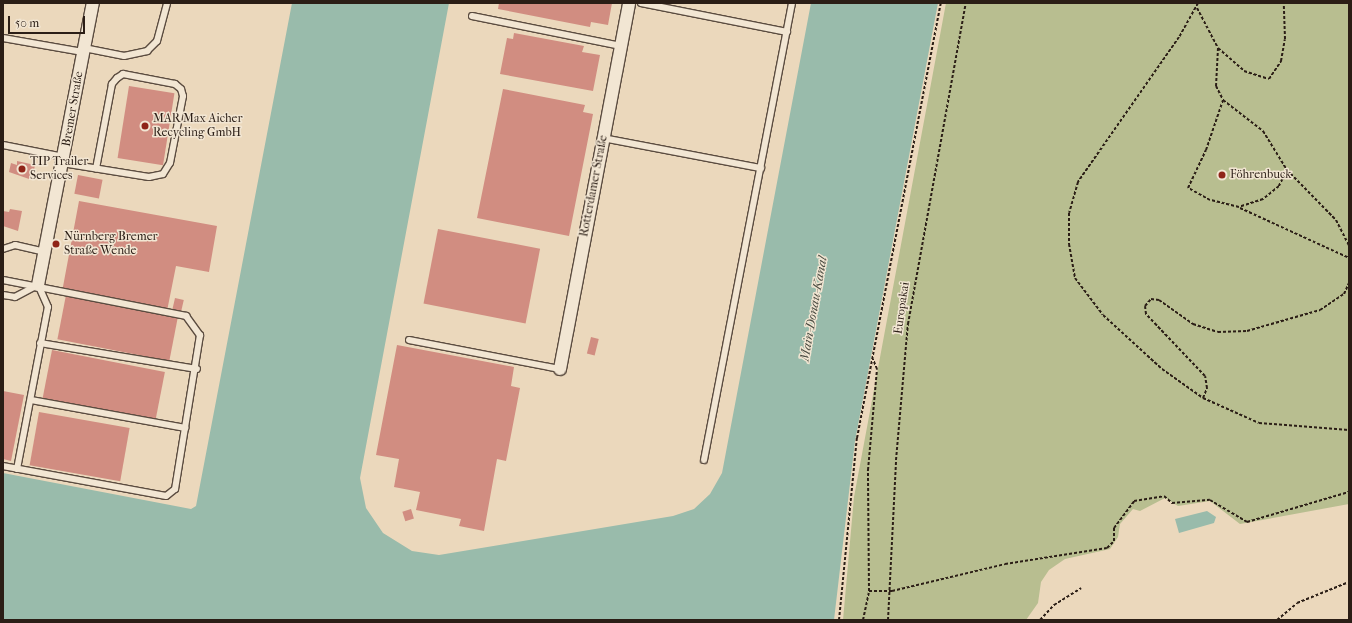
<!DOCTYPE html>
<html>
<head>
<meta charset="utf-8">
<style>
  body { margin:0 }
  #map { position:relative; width:1352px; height:623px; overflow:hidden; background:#ebd8bc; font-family:"IM FELL French Canon",serif }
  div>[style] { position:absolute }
  .green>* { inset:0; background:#b8be90 }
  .water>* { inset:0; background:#99bbab }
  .building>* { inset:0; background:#d18d81; transform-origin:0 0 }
  .path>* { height:2px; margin-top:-1px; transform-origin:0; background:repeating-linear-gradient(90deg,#2b1e16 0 3px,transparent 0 5px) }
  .roads { filter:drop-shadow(1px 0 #5b4c40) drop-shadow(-1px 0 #5b4c40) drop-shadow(0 1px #5b4c40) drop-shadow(0 -1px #5b4c40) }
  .lane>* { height:6px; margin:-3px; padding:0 3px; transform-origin:3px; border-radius:3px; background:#f2e6d3 }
  .street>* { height:12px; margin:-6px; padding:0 6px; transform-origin:6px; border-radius:6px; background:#f2e6d3 }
  .dots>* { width:11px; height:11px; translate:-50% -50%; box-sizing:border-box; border:2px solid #f2e6d3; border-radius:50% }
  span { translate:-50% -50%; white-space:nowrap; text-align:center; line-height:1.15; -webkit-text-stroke:3px #f2e6d3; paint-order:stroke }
  .street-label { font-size:12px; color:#2b1e16 }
  .poi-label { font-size:12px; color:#2b1e16 }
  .left { translate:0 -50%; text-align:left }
  .water-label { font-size:13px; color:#4c4d43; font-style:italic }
  .frame { position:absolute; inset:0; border:4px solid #2b1e16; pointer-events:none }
  .scale { position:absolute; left:8px; top:16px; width:77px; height:18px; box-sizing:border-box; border:2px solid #2b1e16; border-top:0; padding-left:5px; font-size:12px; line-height:14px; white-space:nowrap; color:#2b1e16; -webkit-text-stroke:3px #f2e6d3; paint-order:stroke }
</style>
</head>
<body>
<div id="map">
  <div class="green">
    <div style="clip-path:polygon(946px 3px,1349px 3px,1349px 504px,1240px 524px,1210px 501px,1178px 506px,1165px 498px,1140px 511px,1133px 509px,1120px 524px,1118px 537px,1110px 549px,1065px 559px,1049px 570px,1041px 582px,1038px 603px,1026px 620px,843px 620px,854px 497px)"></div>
  </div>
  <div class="water">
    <div style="clip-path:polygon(292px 3px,449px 3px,360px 478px,366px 508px,383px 533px,412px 551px,439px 555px,673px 516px,694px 509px,710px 494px,722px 473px,811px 3px,938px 3px,855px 441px,834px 620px,3px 620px,3px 473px,191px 509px,196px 506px)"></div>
    <div style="clip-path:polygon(1207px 511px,1216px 517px,1214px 523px,1179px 533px,1175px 519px)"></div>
  </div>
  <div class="building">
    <div style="clip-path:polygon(499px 3px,612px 3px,608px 25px,591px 22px,590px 27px,498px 9px)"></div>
    <div style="clip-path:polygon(514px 33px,584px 46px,582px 52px,600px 55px,593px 91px,500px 74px,507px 38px,513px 39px)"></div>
    <div style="left:129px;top:86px;width:46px;height:73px;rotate:9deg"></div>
    <div style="clip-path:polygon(503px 89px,585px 105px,583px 112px,593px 114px,569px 236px,477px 218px)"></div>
    <div style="clip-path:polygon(17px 161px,35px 165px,32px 180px,9px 172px,11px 163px,17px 165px)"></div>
    <div style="left:78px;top:175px;width:25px;height:19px;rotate:11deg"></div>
    <div style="clip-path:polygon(79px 201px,217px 226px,209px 272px,176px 266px,167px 311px,62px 292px)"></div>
    <div style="clip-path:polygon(10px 209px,22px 211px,18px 231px,3px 226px,3px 211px,9px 212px)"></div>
    <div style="left:438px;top:229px;width:104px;height:76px;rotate:11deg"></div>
    <div style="left:66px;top:295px;width:114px;height:45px;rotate:11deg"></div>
    <div style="left:175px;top:298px;width:9px;height:14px;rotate:13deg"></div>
    <div style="left:591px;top:337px;width:8px;height:17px;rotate:14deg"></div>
    <div style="clip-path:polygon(397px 345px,514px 367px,511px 386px,520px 388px,506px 461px,497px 459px,484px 531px,459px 526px,461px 519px,416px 510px,420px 492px,394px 487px,399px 459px,376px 455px)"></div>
    <div style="left:52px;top:350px;width:115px;height:50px;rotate:11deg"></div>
    <div style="clip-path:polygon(3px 391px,24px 395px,11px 461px,3px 459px)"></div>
    <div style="left:39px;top:412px;width:92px;height:54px;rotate:10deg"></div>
    <div style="left:411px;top:509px;width:10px;height:9px;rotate:73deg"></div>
  </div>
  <div class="path">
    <div style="left:1198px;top:3px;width:39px;rotate:119deg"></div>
    <div style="left:1179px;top:37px;width:177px;rotate:124.9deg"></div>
    <div style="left:1078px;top:182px;width:32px;rotate:106deg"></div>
    <div style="left:1069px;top:213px;width:31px;rotate:90deg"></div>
    <div style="left:1069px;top:244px;width:35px;rotate:80deg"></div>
    <div style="left:1075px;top:278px;width:46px;rotate:52.9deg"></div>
    <div style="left:1103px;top:315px;width:80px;rotate:42.5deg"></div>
    <div style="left:1162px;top:369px;width:50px;rotate:35.3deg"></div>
    <div style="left:1203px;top:398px;width:61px;rotate:24.1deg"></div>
    <div style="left:1259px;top:423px;width:90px;rotate:4.4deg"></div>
    <div style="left:1197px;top:8px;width:45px;rotate:62.3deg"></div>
    <div style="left:1218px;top:48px;width:38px;rotate:93deg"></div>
    <div style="left:1216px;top:86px;width:16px;rotate:63deg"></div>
    <div style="left:1223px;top:100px;width:51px;rotate:37.8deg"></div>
    <div style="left:1263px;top:131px;width:46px;rotate:58.4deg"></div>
    <div style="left:1287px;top:170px;width:18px;rotate:117deg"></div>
    <div style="left:1279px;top:186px;width:21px;rotate:141deg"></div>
    <div style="left:1263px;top:199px;width:25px;rotate:162deg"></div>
    <div style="left:1239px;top:207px;width:30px;rotate:-166deg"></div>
    <div style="left:1210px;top:200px;width:25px;rotate:-151deg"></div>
    <div style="left:1188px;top:188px;width:42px;rotate:-64.7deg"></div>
    <div style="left:1206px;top:150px;width:53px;rotate:-71.2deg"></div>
    <div style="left:1218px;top:48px;width:35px;rotate:41deg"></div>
    <div style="left:1244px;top:71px;width:26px;rotate:18deg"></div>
    <div style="left:1269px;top:79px;width:22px;rotate:-56deg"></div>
    <div style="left:1281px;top:61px;width:22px;rotate:-80deg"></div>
    <div style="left:1285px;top:39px;width:36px;rotate:-92deg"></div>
    <div style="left:1287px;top:170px;width:70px;rotate:45.6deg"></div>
    <div style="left:1336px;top:220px;width:28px;rotate:63deg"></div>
    <div style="left:1240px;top:208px;width:120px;rotate:24.6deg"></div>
    <div style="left:1203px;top:398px;width:11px;rotate:-68deg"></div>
    <div style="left:1207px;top:388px;width:12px;rotate:-99deg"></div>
    <div style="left:1205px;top:376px;width:86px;rotate:-133.6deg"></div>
    <div style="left:1146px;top:314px;width:8px;rotate:-97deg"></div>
    <div style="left:1145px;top:306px;width:9px;rotate:-49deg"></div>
    <div style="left:1151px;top:299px;width:8px;rotate:7deg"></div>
    <div style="left:1159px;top:300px;width:42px;rotate:35.2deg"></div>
    <div style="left:1193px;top:324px;width:26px;rotate:18deg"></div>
    <div style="left:1218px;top:332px;width:29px;rotate:-2deg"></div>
    <div style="left:1247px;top:331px;width:76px;rotate:-16deg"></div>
    <div style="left:1320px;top:310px;width:29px;rotate:-34deg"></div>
    <div style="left:1344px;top:294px;width:12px;rotate:-66deg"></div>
    <div style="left:869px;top:591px;width:23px"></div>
    <div style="left:892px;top:591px;width:116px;rotate:-13.4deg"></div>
    <div style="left:1005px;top:564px;width:103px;rotate:-8.9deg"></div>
    <div style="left:1107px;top:548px;width:10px;rotate:-45deg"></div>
    <div style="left:1114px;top:541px;width:13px;rotate:-90deg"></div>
    <div style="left:1114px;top:528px;width:34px;rotate:-53deg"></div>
    <div style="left:1134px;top:501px;width:30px;rotate:-9deg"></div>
    <div style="left:1164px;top:496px;width:11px;rotate:41deg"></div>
    <div style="left:1172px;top:503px;width:38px;rotate:-5deg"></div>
    <div style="left:1210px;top:500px;width:43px;rotate:30.7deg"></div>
    <div style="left:1247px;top:522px;width:106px;rotate:-16.4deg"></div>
    <div style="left:839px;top:620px;width:183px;rotate:-84.4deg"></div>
    <div style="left:857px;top:438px;width:443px;rotate:-79.1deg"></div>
    <div style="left:863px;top:620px;width:30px;rotate:-78deg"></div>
    <div style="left:869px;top:591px;width:121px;rotate:-90.5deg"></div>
    <div style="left:868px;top:470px;width:101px;rotate:-84.9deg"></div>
    <div style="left:877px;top:369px;width:11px;rotate:-112deg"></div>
    <div style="left:888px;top:620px;width:160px;rotate:-87.1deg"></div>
    <div style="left:896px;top:460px;width:137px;rotate:-85deg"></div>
    <div style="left:908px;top:324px;width:326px;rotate:-79.8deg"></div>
    <div style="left:1040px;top:620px;width:21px;rotate:-47deg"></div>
    <div style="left:1054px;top:605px;width:32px;rotate:-32deg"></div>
    <div style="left:1277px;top:620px;width:26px;rotate:-40deg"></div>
    <div style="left:1297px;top:603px;width:56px;rotate:-22deg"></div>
  </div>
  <div class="roads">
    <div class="lane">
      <div style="left:641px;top:3px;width:149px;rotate:11.2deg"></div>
      <div style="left:472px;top:16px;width:152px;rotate:11.4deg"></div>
      <div style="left:3px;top:38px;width:81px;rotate:9.9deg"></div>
      <div style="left:84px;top:48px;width:41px;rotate:11.3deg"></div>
      <div style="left:124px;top:56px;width:24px;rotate:-12deg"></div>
      <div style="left:147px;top:51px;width:14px;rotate:-45deg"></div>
      <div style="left:157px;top:41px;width:39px;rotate:-75deg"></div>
      <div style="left:603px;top:138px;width:161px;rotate:10.8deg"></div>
      <div style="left:3px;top:145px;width:62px;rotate:11.1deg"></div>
      <div style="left:62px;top:163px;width:88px;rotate:9.1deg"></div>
      <div style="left:149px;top:177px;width:14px;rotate:-12deg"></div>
      <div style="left:163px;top:174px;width:13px;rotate:-58deg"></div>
      <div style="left:170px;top:163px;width:68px;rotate:-79deg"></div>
      <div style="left:183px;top:96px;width:7px;rotate:-106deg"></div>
      <div style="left:181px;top:89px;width:8px;rotate:-140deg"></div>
      <div style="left:175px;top:84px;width:53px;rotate:-169.1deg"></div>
      <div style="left:123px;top:74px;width:7px;rotate:146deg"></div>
      <div style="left:117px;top:78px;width:8px;rotate:130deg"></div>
      <div style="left:112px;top:84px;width:86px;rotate:100.7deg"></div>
      <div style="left:3px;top:249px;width:13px;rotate:-18deg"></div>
      <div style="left:15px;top:245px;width:31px;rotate:13deg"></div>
      <div style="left:3px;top:280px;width:187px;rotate:11.1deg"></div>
      <div style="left:186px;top:316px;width:24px;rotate:54deg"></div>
      <div style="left:200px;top:335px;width:156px;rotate:99.2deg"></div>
      <div style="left:175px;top:489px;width:11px;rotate:142deg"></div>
      <div style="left:166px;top:496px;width:166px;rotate:-169.6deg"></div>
      <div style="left:3px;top:295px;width:12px;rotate:9deg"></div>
      <div style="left:15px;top:297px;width:26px;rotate:-28deg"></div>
      <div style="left:409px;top:340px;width:154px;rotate:10.9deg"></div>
      <div style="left:40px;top:343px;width:159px;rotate:9.4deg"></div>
      <div style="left:31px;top:400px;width:157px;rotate:10.3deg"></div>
      <div style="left:704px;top:460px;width:465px;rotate:-79.1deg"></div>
      <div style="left:17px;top:469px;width:165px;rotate:-79.2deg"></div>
      <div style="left:48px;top:307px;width:24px;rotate:-114deg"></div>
    </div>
    <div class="street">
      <div style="left:38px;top:285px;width:287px;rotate:-79deg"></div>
      <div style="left:560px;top:369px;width:372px;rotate:-79.3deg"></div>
    </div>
  </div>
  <div class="dots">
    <div style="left:145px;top:126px;background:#8f2418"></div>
    <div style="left:22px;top:169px;background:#8f2418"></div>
    <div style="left:1222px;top:175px;background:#8f2418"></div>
    <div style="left:56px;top:244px;background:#8f2418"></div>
  </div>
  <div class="street-label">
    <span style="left:73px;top:109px;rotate:-80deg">Bremer Straße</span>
    <span style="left:594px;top:186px;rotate:-79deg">Rotterdamer Straße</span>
    <span style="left:902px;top:308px;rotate:-82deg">Europakai</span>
  </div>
  <div class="poi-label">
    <span class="left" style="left:153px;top:126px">MAR Max Aicher<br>Recycling GmbH</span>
    <span class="left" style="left:30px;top:169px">TIP Trailer<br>Services</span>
    <span class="left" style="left:1230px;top:175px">Föhrenbuck</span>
    <span class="left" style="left:64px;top:244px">Nürnberg Bremer<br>Straße Wende</span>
  </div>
  <div class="water-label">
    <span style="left:814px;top:309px;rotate:-80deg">Main-Donau-Kanal</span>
  </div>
  <div class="frame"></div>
  <div class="scale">50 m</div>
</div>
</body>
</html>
